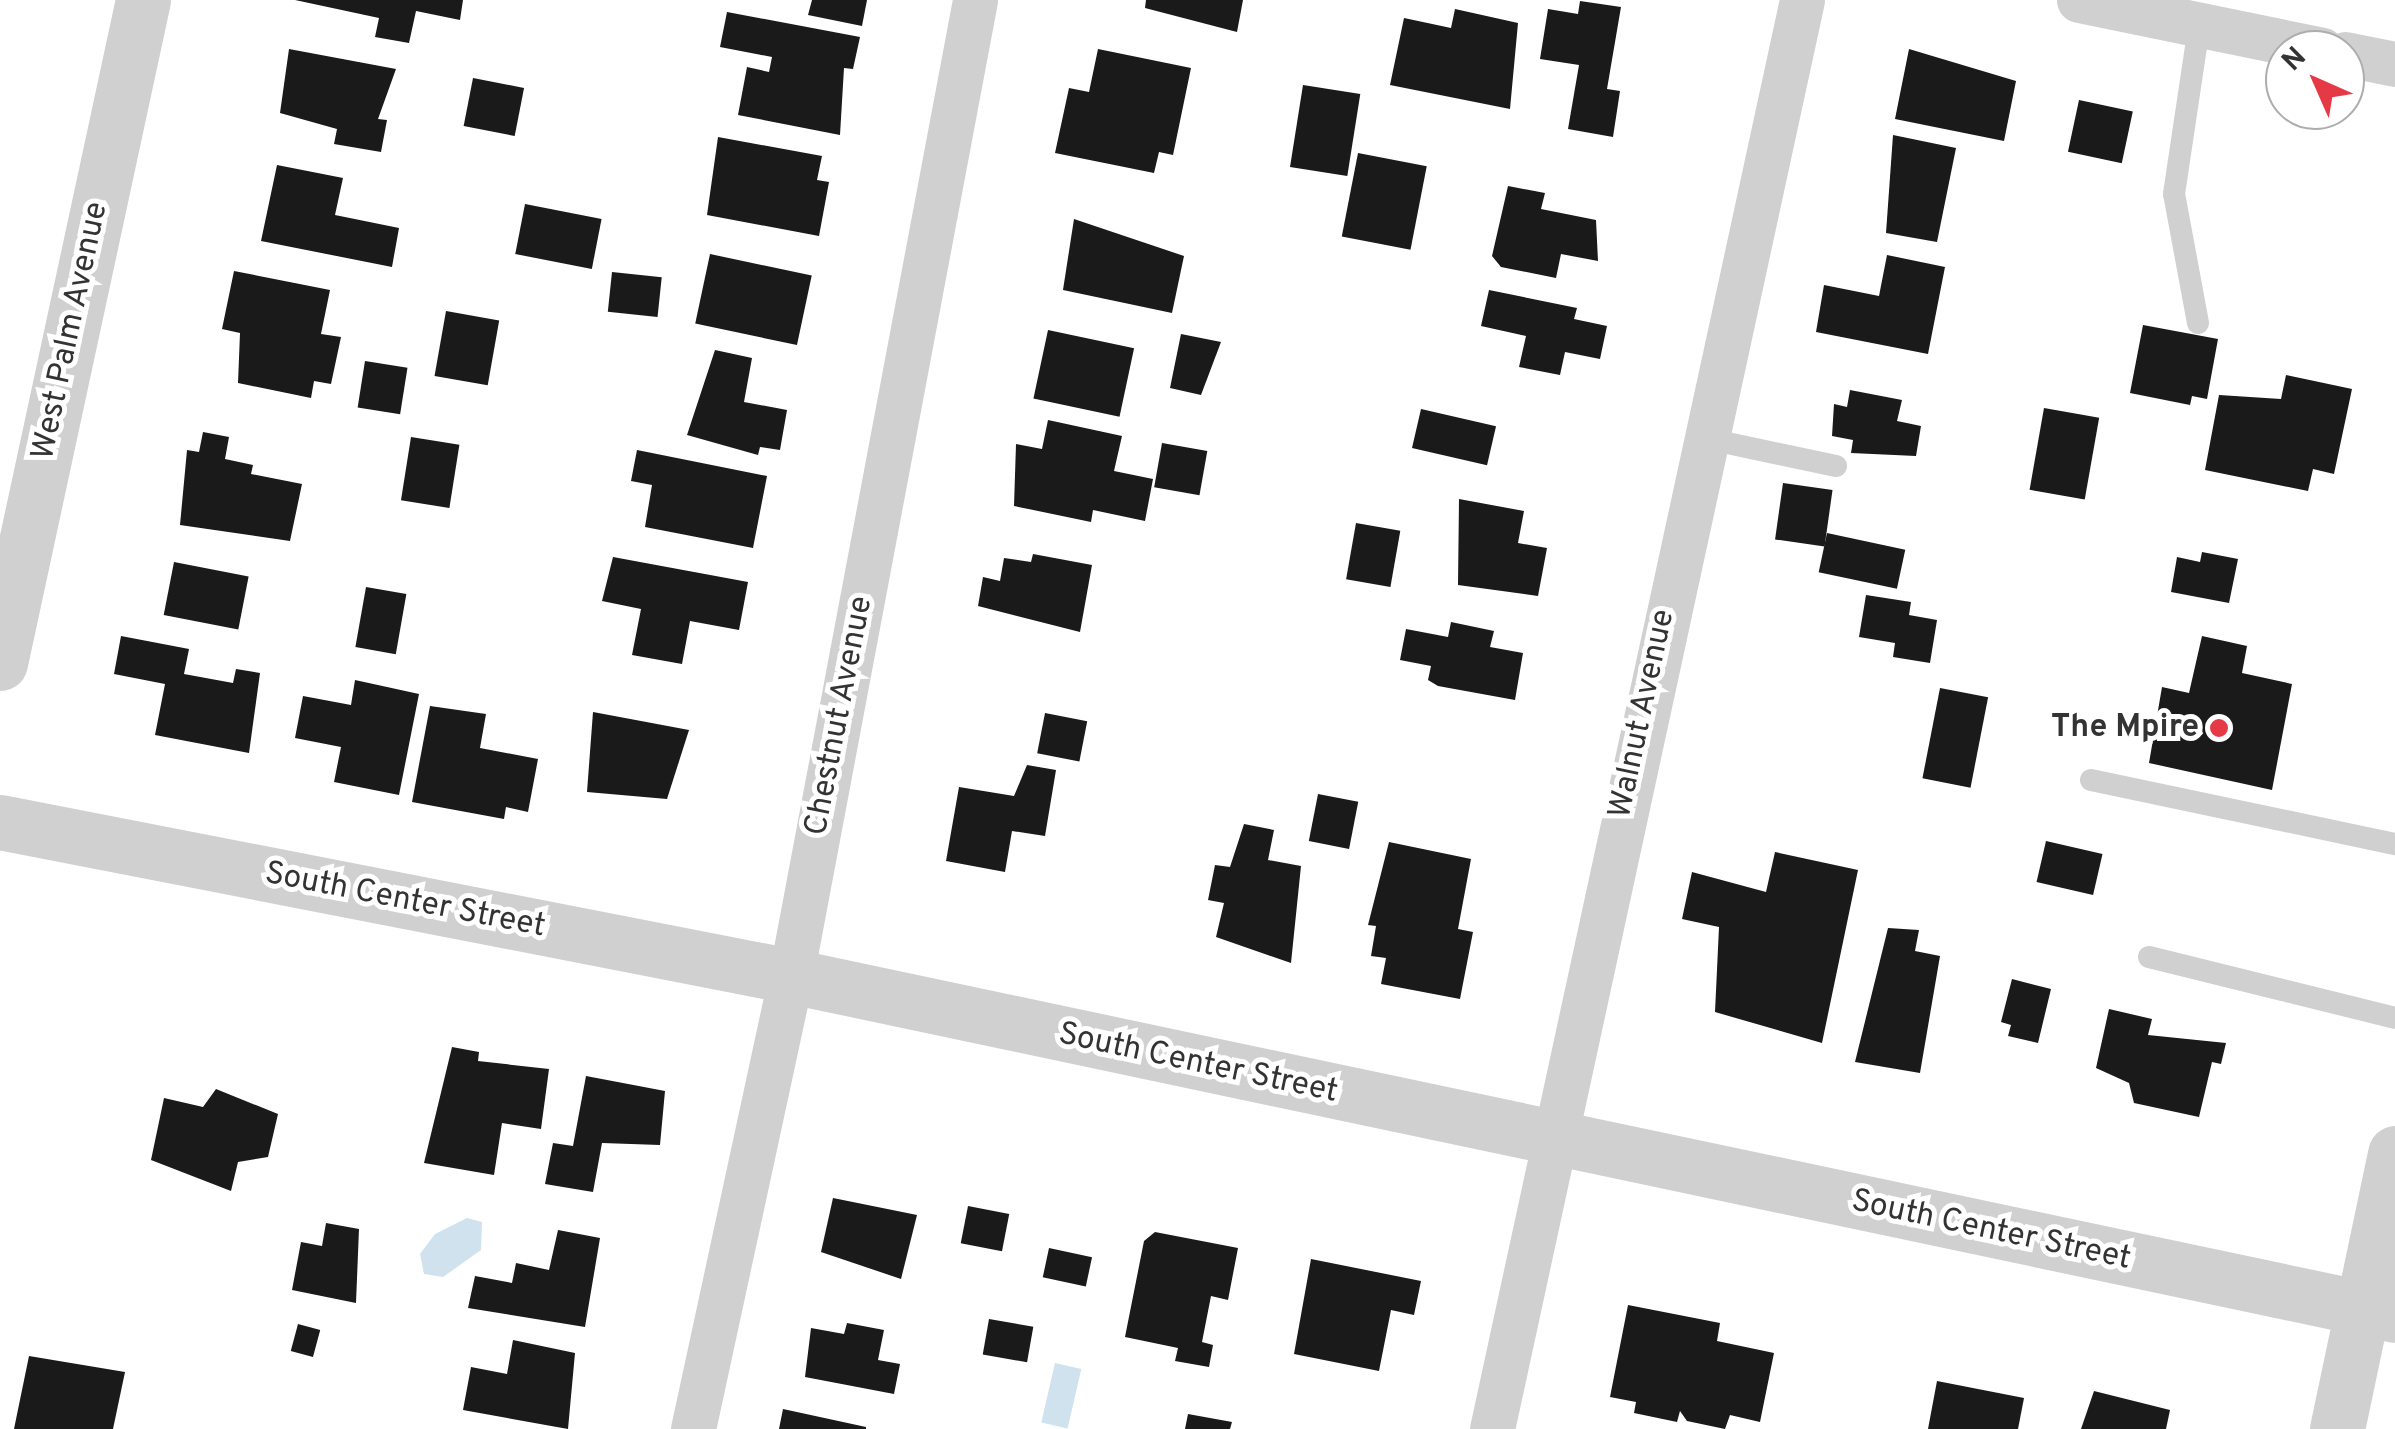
<!DOCTYPE html>
<html>
<head>
<meta charset="utf-8">
<style>
  body { margin:0 }
  #map { position:relative; width:2395px; height:1429px; overflow:hidden; background:#fff; font-family:Overpass,sans-serif }
  div>[style] { position:absolute }
  .water>* { inset:0; background:#cfe2ee; transform-origin:0 0 }
  .building>* { inset:0; background:#1a1a1a; transform-origin:0 0 }
  .service>* { height:22px; margin:-11px; padding:0 11px; transform-origin:11px; border-radius:11px; background:#d0d0d0 }
  .minor>* { height:45px; margin:-22.5px; padding:0 22.5px; transform-origin:22.5px; border-radius:22.5px; background:#d0d0d0 }
  .tertiary>* { height:55px; margin:-27.5px; padding:0 27.5px; transform-origin:27.5px; border-radius:27.5px; background:#d0d0d0 }
  .dots>* { width:28px; height:28px; translate:-50% -50%; box-sizing:border-box; border:5px solid #fff; border-radius:50% }
  span { translate:-50% -50%; white-space:nowrap; text-align:center; line-height:1.15; -webkit-text-stroke:10px #fff; paint-order:stroke }
  .street-label { font-size:32px; color:#333 }
  .poi-label { font-size:32px; color:#333; font-weight:700 }
  .right { translate:-100% -50%; text-align:right }
  .north { position:absolute; left:2265px; top:30px; width:100px; height:100px; box-sizing:border-box; background:#fff; border:2px solid #adadad; border-radius:50%; rotate:315deg; font-size:28px; font-weight:700; line-height:40px; text-align:center; color:#333 }
  .north::after { content:''; display:block; margin:auto; width:35px; height:45px; background:#e63946; clip-path:polygon(50% 0,100% 100%,50% 72%,0 100%) }
</style>
</head>
<body>
<div id="map">
  <div class="water">
    <div style="clip-path:polygon(467px 1218px,482px 1222px,481px 1250px,443px 1277px,424px 1274px,420px 1254px,435px 1234px)"></div>
    <div style="left:1055px;top:1363px;width:27px;height:61px;rotate:13deg"></div>
  </div>
  <div class="building">
    <div style="clip-path:polygon(295px 0,463px 0,460px 20px,416px 11px,409px 43px,375px 37px,379px 18px)"></div>
    <div style="clip-path:polygon(812px 0,867px 0,862px 26px,808px 15px)"></div>
    <div style="clip-path:polygon(1146px 0,1243px 0,1237px 32px,1145px 8px)"></div>
    <div style="clip-path:polygon(1580px 1px,1621px 7px,1607px 89px,1620px 91px,1613px 137px,1568px 129px,1579px 65px,1540px 59px,1548px 9px,1578px 14px)"></div>
    <div style="clip-path:polygon(1455px 9px,1518px 23px,1510px 109px,1390px 85px,1404px 18px,1451px 28px)"></div>
    <div style="clip-path:polygon(727px 12px,860px 37px,853px 69px,844px 68px,840px 135px,738px 115px,747px 67px,769px 72px,772px 57px,720px 47px)"></div>
    <div style="clip-path:polygon(289px 49px,396px 69px,378px 119px,387px 120px,381px 152px,334px 144px,337px 129px,280px 113px)"></div>
    <div style="clip-path:polygon(1098px 49px,1191px 68px,1173px 155px,1159px 152px,1154px 173px,1055px 153px,1069px 88px,1089px 92px)"></div>
    <div style="clip-path:polygon(1909px 49px,2016px 81px,2004px 141px,1895px 119px)"></div>
    <div style="left:473px;top:78px;width:52px;height:49px;rotate:11deg"></div>
    <div style="left:1303px;top:85px;width:58px;height:83px;rotate:9deg"></div>
    <div style="left:2079px;top:100px;width:55px;height:53px;rotate:12deg"></div>
    <div style="clip-path:polygon(1893px 135px,1956px 148px,1937px 242px,1886px 233px)"></div>
    <div style="clip-path:polygon(718px 137px,822px 156px,817px 180px,829px 182px,819px 236px,707px 215px)"></div>
    <div style="left:1358px;top:153px;width:70px;height:85px;rotate:11deg"></div>
    <div style="clip-path:polygon(277px 165px,343px 178px,335px 215px,399px 228px,392px 267px,261px 241px)"></div>
    <div style="clip-path:polygon(1508px 186px,1545px 193px,1541px 209px,1596px 220px,1598px 261px,1561px 254px,1556px 278px,1501px 267px,1492px 256px)"></div>
    <div style="left:525px;top:204px;width:78px;height:51px;rotate:11deg"></div>
    <div style="clip-path:polygon(1074px 219px,1184px 256px,1172px 313px,1063px 290px)"></div>
    <div style="left:710px;top:254px;width:104px;height:71px;rotate:12deg"></div>
    <div style="clip-path:polygon(1887px 255px,1945px 267px,1928px 354px,1816px 332px,1824px 285px,1879px 296px)"></div>
    <div style="clip-path:polygon(234px 271px,330px 290px,321px 334px,341px 337px,331px 384px,314px 381px,311px 398px,238px 383px,240px 333px,222px 329px)"></div>
    <div style="left:612px;top:272px;width:50px;height:40px;rotate:6deg"></div>
    <div style="clip-path:polygon(1489px 290px,1577px 308px,1574px 319px,1607px 326px,1600px 359px,1565px 352px,1560px 375px,1519px 367px,1526px 336px,1481px 326px)"></div>
    <div style="left:446px;top:311px;width:54px;height:66px;rotate:10deg"></div>
    <div style="clip-path:polygon(2143px 325px,2218px 339px,2207px 399px,2192px 396px,2190px 405px,2130px 393px)"></div>
    <div style="left:1048px;top:330px;width:88px;height:70px;rotate:12deg"></div>
    <div style="clip-path:polygon(1181px 334px,1221px 342px,1201px 395px,1170px 388px)"></div>
    <div style="clip-path:polygon(715px 350px,752px 358px,744px 402px,787px 410px,780px 450px,760px 447px,758px 455px,687px 435px)"></div>
    <div style="left:365px;top:361px;width:43px;height:47px;rotate:9deg"></div>
    <div style="clip-path:polygon(2286px 375px,2352px 389px,2334px 474px,2313px 469px,2308px 491px,2205px 470px,2219px 395px,2281px 399px)"></div>
    <div style="clip-path:polygon(1850px 390px,1902px 400px,1897px 421px,1921px 426px,1916px 456px,1851px 453px,1853px 440px,1832px 436px,1834px 404px,1847px 407px)"></div>
    <div style="left:2044px;top:408px;width:56px;height:83px;rotate:10deg"></div>
    <div style="left:1421px;top:409px;width:77px;height:40px;rotate:13deg"></div>
    <div style="clip-path:polygon(1048px 420px,1122px 436px,1114px 471px,1153px 479px,1145px 521px,1093px 510px,1091px 522px,1014px 506px,1016px 444px,1042px 449px)"></div>
    <div style="clip-path:polygon(203px 432px,229px 437px,225px 459px,253px 465px,251px 474px,302px 484px,290px 541px,180px 525px,187px 450px,199px 452px)"></div>
    <div style="left:411px;top:437px;width:49px;height:64px;rotate:9deg"></div>
    <div style="left:1162px;top:443px;width:46px;height:45px;rotate:10deg"></div>
    <div style="clip-path:polygon(637px 450px,767px 476px,753px 548px,645px 527px,652px 485px,631px 481px)"></div>
    <div style="left:1783px;top:483px;width:50px;height:57px;rotate:8deg"></div>
    <div style="clip-path:polygon(1459px 499px,1524px 511px,1518px 543px,1547px 548px,1538px 596px,1458px 585px)"></div>
    <div style="left:1356px;top:523px;width:45px;height:57px;rotate:10deg"></div>
    <div style="left:1827px;top:533px;width:80px;height:40px;rotate:12deg"></div>
    <div style="clip-path:polygon(2202px 552px,2238px 559px,2229px 603px,2171px 592px,2177px 557px,2200px 562px)"></div>
    <div style="clip-path:polygon(1033px 554px,1092px 565px,1080px 632px,978px 606px,983px 577px,1000px 581px,1004px 558px,1031px 562px)"></div>
    <div style="clip-path:polygon(613px 557px,748px 582px,739px 630px,690px 621px,682px 664px,632px 655px,641px 609px,602px 601px)"></div>
    <div style="left:174px;top:562px;width:76px;height:54px;rotate:11deg"></div>
    <div style="left:366px;top:587px;width:41px;height:61px;rotate:10deg"></div>
    <div style="clip-path:polygon(1866px 595px,1911px 602px,1909px 615px,1937px 620px,1930px 663px,1893px 657px,1895px 643px,1859px 637px)"></div>
    <div style="clip-path:polygon(1451px 622px,1494px 631px,1490px 647px,1523px 653px,1515px 700px,1438px 686px,1428px 680px,1431px 666px,1400px 660px,1406px 629px,1448px 637px)"></div>
    <div style="clip-path:polygon(121px 636px,189px 649px,184px 674px,233px 683px,236px 669px,260px 673px,249px 753px,155px 735px,165px 684px,114px 674px)"></div>
    <div style="clip-path:polygon(2202px 636px,2247px 646px,2242px 673px,2292px 684px,2272px 790px,2149px 763px,2162px 687px,2189px 693px)"></div>
    <div style="clip-path:polygon(355px 680px,419px 694px,399px 795px,334px 782px,341px 747px,295px 738px,303px 696px,351px 705px)"></div>
    <div style="left:1940px;top:688px;width:49px;height:92px;rotate:11deg"></div>
    <div style="clip-path:polygon(430px 706px,486px 714px,480px 748px,538px 759px,528px 812px,506px 807px,504px 819px,412px 802px)"></div>
    <div style="clip-path:polygon(593px 712px,689px 730px,667px 799px,587px 792px)"></div>
    <div style="left:1045px;top:713px;width:43px;height:41px;rotate:11deg"></div>
    <div style="clip-path:polygon(1027px 765px,1056px 770px,1045px 836px,1012px 831px,1005px 872px,946px 861px,959px 787px,1014px 796px)"></div>
    <div style="left:1318px;top:794px;width:41px;height:48px;rotate:11deg"></div>
    <div style="clip-path:polygon(1244px 824px,1274px 830px,1268px 860px,1301px 866px,1291px 963px,1216px 937px,1224px 903px,1208px 900px,1215px 865px,1230px 867px)"></div>
    <div style="left:2046px;top:841px;width:58px;height:42px;rotate:13deg"></div>
    <div style="clip-path:polygon(1389px 842px,1471px 859px,1458px 929px,1473px 932px,1460px 999px,1381px 984px,1386px 958px,1371px 956px,1376px 926px,1368px 925px)"></div>
    <div style="clip-path:polygon(1775px 852px,1858px 870px,1822px 1043px,1715px 1012px,1719px 927px,1682px 919px,1692px 872px,1766px 892px)"></div>
    <div style="clip-path:polygon(1888px 928px,1919px 930px,1915px 951px,1940px 956px,1920px 1073px,1855px 1062px)"></div>
    <div style="clip-path:polygon(2012px 979px,2051px 989px,2038px 1043px,2008px 1036px,2011px 1025px,2001px 1022px)"></div>
    <div style="clip-path:polygon(2109px 1009px,2152px 1019px,2148px 1035px,2226px 1043px,2221px 1064px,2212px 1062px,2199px 1117px,2134px 1103px,2129px 1083px,2096px 1068px)"></div>
    <div style="clip-path:polygon(452px 1047px,479px 1052px,478px 1061px,549px 1069px,541px 1129px,502px 1123px,494px 1175px,424px 1163px)"></div>
    <div style="clip-path:polygon(586px 1076px,665px 1091px,660px 1145px,602px 1143px,593px 1192px,545px 1184px,553px 1143px,573px 1146px)"></div>
    <div style="clip-path:polygon(216px 1089px,278px 1114px,268px 1157px,238px 1162px,231px 1191px,151px 1160px,164px 1098px,203px 1107px)"></div>
    <div style="clip-path:polygon(833px 1198px,917px 1215px,901px 1279px,821px 1252px)"></div>
    <div style="left:968px;top:1206px;width:42px;height:38px;rotate:11deg"></div>
    <div style="clip-path:polygon(326px 1223px,359px 1229px,356px 1303px,292px 1290px,301px 1242px,322px 1246px)"></div>
    <div style="clip-path:polygon(558px 1230px,600px 1238px,585px 1327px,468px 1308px,475px 1276px,512px 1283px,516px 1263px,549px 1270px)"></div>
    <div style="clip-path:polygon(1155px 1232px,1238px 1248px,1228px 1300px,1211px 1296px,1202px 1342px,1213px 1345px,1209px 1367px,1175px 1361px,1178px 1348px,1125px 1337px,1144px 1241px)"></div>
    <div style="left:1049px;top:1248px;width:44px;height:30px;rotate:12deg"></div>
    <div style="clip-path:polygon(1311px 1259px,1421px 1281px,1414px 1315px,1391px 1310px,1379px 1371px,1294px 1354px)"></div>
    <div style="clip-path:polygon(1628px 1305px,1720px 1323px,1717px 1341px,1774px 1353px,1760px 1422px,1730px 1415px,1725px 1429px,1687px 1421px,1680px 1411px,1677px 1422px,1634px 1413px,1636px 1402px,1610px 1397px)"></div>
    <div style="left:989px;top:1319px;width:45px;height:36px;rotate:10deg"></div>
    <div style="clip-path:polygon(847px 1323px,884px 1330px,878px 1360px,900px 1364px,894px 1394px,805px 1377px,811px 1328px,844px 1334px)"></div>
    <div style="left:298px;top:1324px;width:23px;height:28px;rotate:15deg"></div>
    <div style="clip-path:polygon(513px 1340px,575px 1353px,568px 1429px,463px 1410px,471px 1367px,507px 1374px)"></div>
    <div style="clip-path:polygon(29px 1356px,125px 1372px,113px 1429px,14px 1429px)"></div>
    <div style="clip-path:polygon(1937px 1381px,2024px 1398px,2018px 1429px,1928px 1429px)"></div>
    <div style="clip-path:polygon(2094px 1391px,2170px 1410px,2166px 1429px,2081px 1429px)"></div>
    <div style="clip-path:polygon(783px 1409px,866px 1427px,866px 1429px,779px 1429px)"></div>
    <div style="clip-path:polygon(1188px 1414px,1232px 1422px,1230px 1429px,1185px 1429px)"></div>
  </div>
  <div class="service">
    <div style="left:2198px;top:323px;width:131px;rotate:-100.5deg"></div>
    <div style="left:2174px;top:194px;width:169px;rotate:-81.5deg"></div>
    <div style="left:1704px;top:438px;width:135px;rotate:12deg"></div>
    <div style="left:2091px;top:780px;width:311px;rotate:11.9deg"></div>
    <div style="left:2149px;top:957px;width:253px;rotate:13.9deg"></div>
  </div>
  <div class="minor">
    <div style="left:2079px;top:0;width:248px;rotate:11.6deg"></div>
    <div style="left:2345px;top:54px;width:51px;rotate:11.3deg"></div>
    <div style="left:693px;top:1429px;width:463px;rotate:-77.8deg"></div>
    <div style="left:791px;top:976px;width:993px;rotate:-79.32deg"></div>
    <div style="left:1492px;top:1429px;width:1462px;rotate:-77.76deg"></div>
  </div>
  <div class="tertiary">
    <div style="left:0;top:663px;width:678px;rotate:-77.83deg"></div>
    <div style="left:0;top:822px;width:806px;rotate:11.02deg"></div>
    <div style="left:791px;top:976px;width:1639px;rotate:11.93deg"></div>
    <div style="left:2337px;top:1429px;width:282px;rotate:-78.1deg"></div>
  </div>
  <div class="dots">
    <div style="left:2219px;top:728px;background:#e63946"></div>
  </div>
  <div class="street-label">
    <span style="left:71px;top:331px;rotate:-78deg">West Palm Avenue</span>
    <span style="left:1643px;top:714px;rotate:-78deg">Walnut Avenue</span>
    <span style="left:840px;top:716px;rotate:-79deg">Chestnut Avenue</span>
    <span style="left:405px;top:901px;rotate:11deg">South Center Street</span>
    <span style="left:1198px;top:1064px;rotate:12deg">South Center Street</span>
    <span style="left:1991px;top:1231px;rotate:12deg">South Center Street</span>
  </div>
  <div class="poi-label">
    <span class="right" style="left:2199px;top:728px">The Mpire</span>
  </div>
  <div class="north">N</div>
</div>
</body>
</html>
